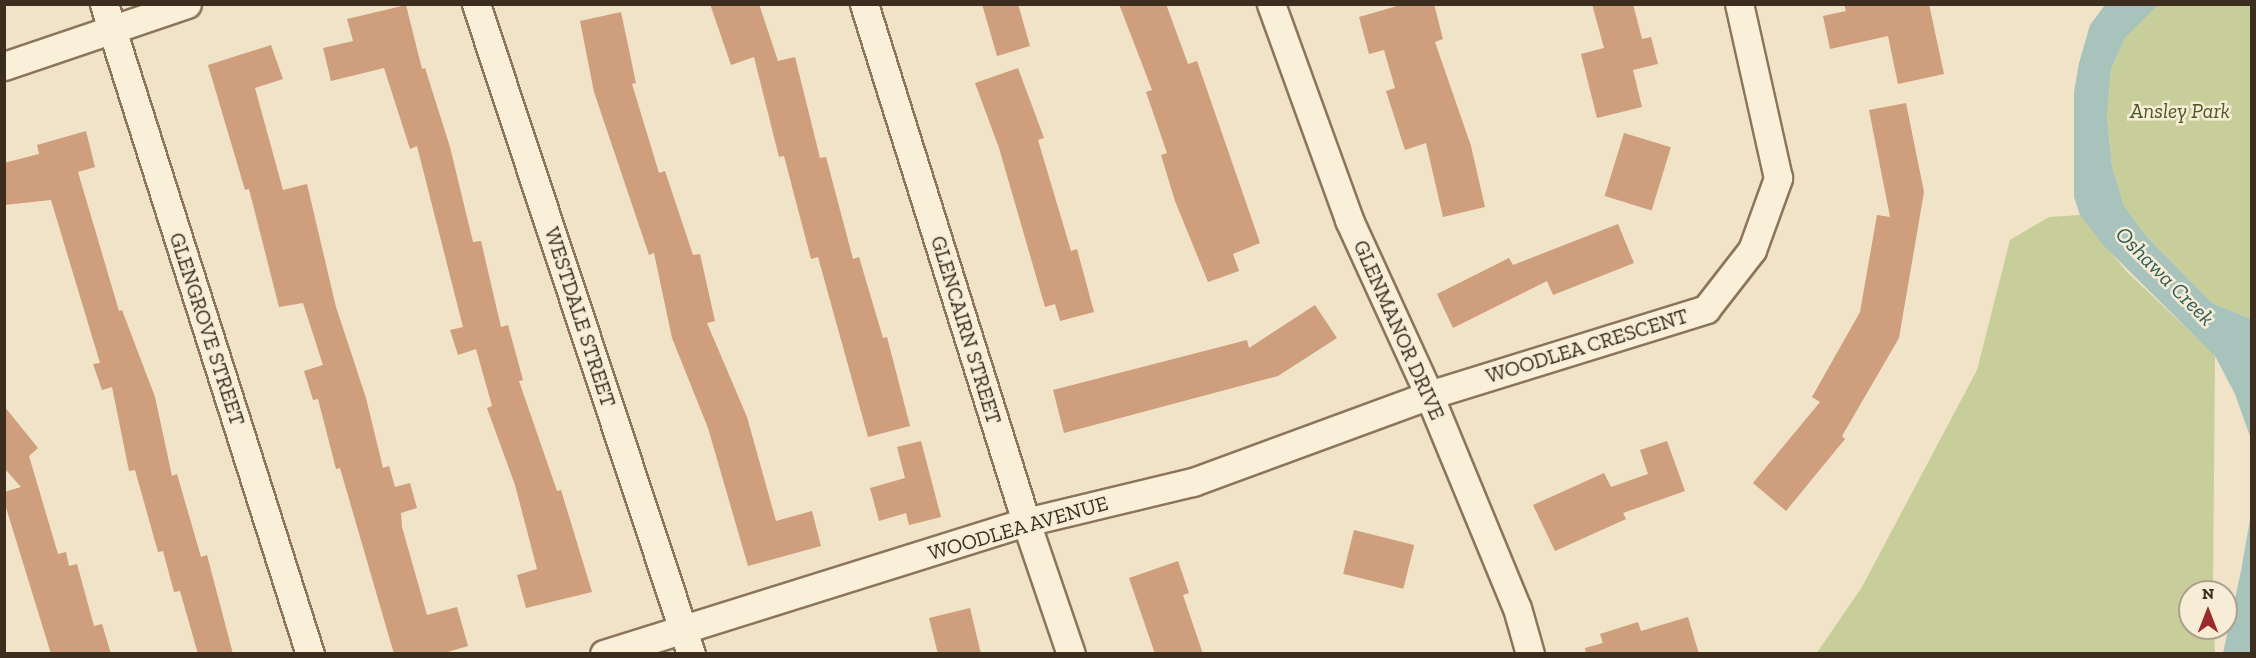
<!DOCTYPE html>
<html>
<head>
<meta charset="utf-8">
<style>
  body { margin:0 }
  #map { position:relative; width:2256px; height:658px; overflow:hidden; background:#f0e3c7; font-family:"Zilla Slab",serif }
  div>[style] { position:absolute }
  .green>* { inset:0; background:#c8ce9a }
  .water>* { inset:0; background:#a8c3bb }
  .building>* { inset:0; background:#cf9e7c; transform-origin:0 0 }
  .roads { filter:drop-shadow(2px 0 #8c755b) drop-shadow(-2px 0 #8c755b) drop-shadow(0 2px #8c755b) drop-shadow(0 -2px #8c755b) }
  .minor>* { height:27px; margin:-13.5px; padding:0 13.5px; transform-origin:13.5px; border-radius:13.5px; background:#faf0da }
  span { translate:-50% -50%; white-space:nowrap; text-align:center; line-height:1.15; -webkit-text-stroke:5px #f7edd7; paint-order:stroke }
  .park-label { font-size:21px; color:#4c5925; font-style:italic }
  .street-label { font-size:21px; color:#3c2d1f }
  .water-label { font-size:22px; color:#2e5c59; font-style:italic }
  .frame { position:absolute; inset:0; border:6px solid #3c2d1f; pointer-events:none }
  .north { position:absolute; left:2178px; top:580px; width:60px; height:60px; box-sizing:border-box; background:#f7edd7; border:2px solid #aca08d; border-radius:50%; rotate:0deg; font-size:16px; font-weight:700; line-height:24px; text-align:center; color:#3c2d1f }
  .north::after { content:''; display:block; margin:auto; width:21px; height:27px; background:#9d2a2a; clip-path:polygon(50% 0,100% 100%,50% 72%,0 100%) }
</style>
</head>
<body>
<div id="map">
  <div class="green">
    <div style="clip-path:polygon(2158px 5px,2251px 5px,2251px 319px,2212px 303px,2147px 237px,2124px 206px,2112px 166px,2107px 116px,2111px 69px,2125px 38px)"></div>
    <div style="clip-path:polygon(2080px 215px,2127px 272px,2215px 355px,2213px 592px,2190px 592px,2190px 628px,2214px 628px,2215px 653px,1816px 654px,1862px 587px,1977px 370px,2010px 240px,2049px 217px)"></div>
  </div>
  <div class="water">
    <div style="clip-path:polygon(2105px 5px,2158px 5px,2125px 38px,2111px 69px,2107px 116px,2112px 166px,2124px 206px,2147px 237px,2212px 303px,2251px 319px,2251px 439px,2235px 394px,2215px 356px,2104px 246px,2080px 215px,2074px 197px,2074px 92px,2079px 63px,2090px 25px)"></div>
    <div style="clip-path:polygon(2251px 514px,2251px 653px,2223px 653px,2241px 571px)"></div>
  </div>
  <div class="building">
    <div style="clip-path:polygon(710px 4px,759px 4px,778px 61px,795px 57px,820px 158px,826px 157px,853px 259px,859px 257px,883px 338px,887px 337px,910px 426px,868px 437px,818px 257px,811px 259px,784px 156px,779px 157px,754px 57px,731px 65px)"></div>
    <div style="clip-path:polygon(982px 4px,1018px 4px,1030px 46px,997px 56px)"></div>
    <div style="clip-path:polygon(1119px 4px,1166px 4px,1188px 64px,1197px 61px,1260px 243px,1233px 254px,1239px 271px,1208px 282px,1175px 201px,1161px 155px,1167px 153px,1146px 92px,1152px 90px)"></div>
    <div style="clip-path:polygon(1404px 4px,1434px 4px,1443px 39px,1435px 42px,1471px 146px,1485px 207px,1443px 217px,1426px 143px,1405px 150px,1386px 91px,1395px 88px,1384px 50px,1369px 54px,1359px 17px)"></div>
    <div style="clip-path:polygon(1592px 4px,1633px 4px,1642px 39px,1651px 37px,1658px 64px,1633px 70px,1642px 107px,1597px 118px,1581px 54px,1604px 48px)"></div>
    <div style="clip-path:polygon(1844px 4px,1929px 4px,1944px 74px,1898px 84px,1888px 36px,1830px 49px,1823px 16px,1846px 11px)"></div>
    <div style="clip-path:polygon(406px 5px,422px 69px,425px 68px,450px 147px,473px 242px,481px 241px,501px 327px,508px 325px,523px 380px,519px 381px,557px 491px,561px 490px,592px 592px,526px 608px,517px 575px,537px 569px,515px 485px,487px 408px,492px 406px,476px 349px,458px 355px,450px 330px,463px 327px,417px 146px,410px 149px,384px 68px,331px 81px,323px 48px,353px 41px,347px 19px)"></div>
    <div style="clip-path:polygon(621px 12px,636px 83px,632px 84px,659px 173px,665px 171px,693px 255px,700px 254px,715px 321px,707px 323px,747px 417px,776px 521px,812px 511px,821px 546px,748px 566px,708px 428px,672px 338px,654px 253px,649px 255px,594px 92px,580px 21px)"></div>
    <div style="clip-path:polygon(271px 45px,283px 79px,255px 88px,283px 190px,307px 184px,336px 307px,366px 398px,383px 468px,389px 466px,395px 487px,410px 483px,417px 508px,401px 513px,402px 527px,427px 615px,457px 607px,468px 646px,441px 654px,394px 654px,340px 468px,336px 469px,318px 399px,313px 400px,304px 371px,323px 365px,303px 303px,279px 307px,249px 189px,245px 190px,208px 65px)"></div>
    <div style="clip-path:polygon(1018px 68px,1044px 138px,1038px 140px,1071px 251px,1077px 249px,1094px 312px,1060px 321px,1055px 304px,1045px 307px,999px 148px,975px 83px)"></div>
    <div style="clip-path:polygon(1906px 103px,1924px 192px,1899px 338px,1842px 436px,1845px 439px,1786px 511px,1753px 483px,1820px 402px,1812px 397px,1860px 312px,1877px 215px,1890px 217px,1869px 110px)"></div>
    <div style="clip-path:polygon(86px 131px,95px 167px,78px 172px,119px 311px,122px 310px,155px 397px,172px 476px,177px 474px,201px 557px,207px 555px,233px 654px,198px 654px,180px 591px,174px 592px,163px 551px,158px 552px,135px 470px,129px 471px,112px 387px,102px 390px,93px 364px,100px 363px,51px 200px,4px 205px,4px 163px,39px 154px,37px 145px)"></div>
    <div style="left:1624px;top:133px;width:49px;height:66px;rotate:17deg"></div>
    <div style="clip-path:polygon(1618px 224px,1634px 263px,1553px 295px,1547px 281px,1453px 328px,1437px 294px,1509px 258px,1513px 265px)"></div>
    <div style="clip-path:polygon(1315px 305px,1337px 338px,1278px 376px,1064px 433px,1053px 390px,1247px 340px,1249px 348px)"></div>
    <div style="clip-path:polygon(4px 406px,38px 448px,29px 456px,58px 554px,66px 552px,69px 566px,77px 564px,94px 626px,102px 624px,111px 654px,51px 654px,4px 501px,4px 492px,21px 487px,4px 468px)"></div>
    <div style="clip-path:polygon(921px 441px,941px 517px,909px 525px,906px 513px,879px 521px,870px 488px,905px 478px,897px 447px)"></div>
    <div style="clip-path:polygon(1667px 441px,1685px 491px,1623px 513px,1626px 519px,1555px 551px,1533px 505px,1604px 473px,1611px 487px,1648px 474px,1640px 450px)"></div>
    <div style="left:1354px;top:530px;width:62px;height:45px;rotate:14deg"></div>
    <div style="clip-path:polygon(1178px 561px,1189px 593px,1183px 595px,1203px 654px,1155px 654px,1129px 578px)"></div>
    <div style="clip-path:polygon(970px 608px,981px 654px,938px 654px,929px 618px)"></div>
    <div style="clip-path:polygon(1688px 617px,1699px 654px,1586px 654px,1585px 648px,1603px 643px,1600px 634px,1638px 622px,1641px 631px)"></div>
  </div>
  <div class="roads">
    <div class="minor">
      <div style="left:104px;top:4px;width:682px;rotate:72.42deg"></div>
      <div style="left:476px;top:4px;width:685px;rotate:71.7deg"></div>
      <div style="left:864px;top:4px;width:543px;rotate:72.63deg"></div>
      <div style="left:1026px;top:522px;width:139px;rotate:71.2deg"></div>
      <div style="left:1271px;top:4px;width:230px;rotate:70.1deg"></div>
      <div style="left:1349px;top:220px;width:192px;rotate:65.4deg"></div>
      <div style="left:1429px;top:395px;width:230px;rotate:67.6deg"></div>
      <div style="left:1517px;top:608px;width:48px;rotate:74.2deg"></div>
      <div style="left:4px;top:66px;width:193px;rotate:-18.7deg"></div>
      <div style="left:604px;top:654px;width:442px;rotate:-17.4deg"></div>
      <div style="left:1026px;top:522px;width:172px;rotate:-13.5deg"></div>
      <div style="left:1193px;top:482px;width:252px;rotate:-20.2deg"></div>
      <div style="left:1429px;top:395px;width:290px;rotate:-17.2deg"></div>
      <div style="left:1706px;top:309px;width:75px;rotate:-52.1deg"></div>
      <div style="left:1752px;top:250px;width:77px;rotate:-70.1deg"></div>
      <div style="left:1778px;top:178px;width:178px;rotate:-102.6deg"></div>
    </div>
  </div>
  <div class="park-label">
    <span style="left:2180px;top:111px">Ansley Park</span>
  </div>
  <div class="street-label">
    <span style="left:580px;top:317px;rotate:72deg">WESTDALE STREET</span>
    <span style="left:207px;top:329px;rotate:72deg">GLENGROVE STREET</span>
    <span style="left:966px;top:330px;rotate:73deg">GLENCAIRN STREET</span>
    <span style="left:1399px;top:330px;rotate:66deg">GLENMANOR DRIVE</span>
    <span style="left:1587px;top:346px;rotate:-17deg">WOODLEA CRESCENT</span>
    <span style="left:1018px;top:528px;rotate:-16deg">WOODLEA AVENUE</span>
  </div>
  <div class="water-label">
    <span style="left:2165px;top:276px;rotate:45deg">Oshawa Creek</span>
  </div>
  <div class="frame"></div>
  <div class="north">N</div>
</div>
</body>
</html>
